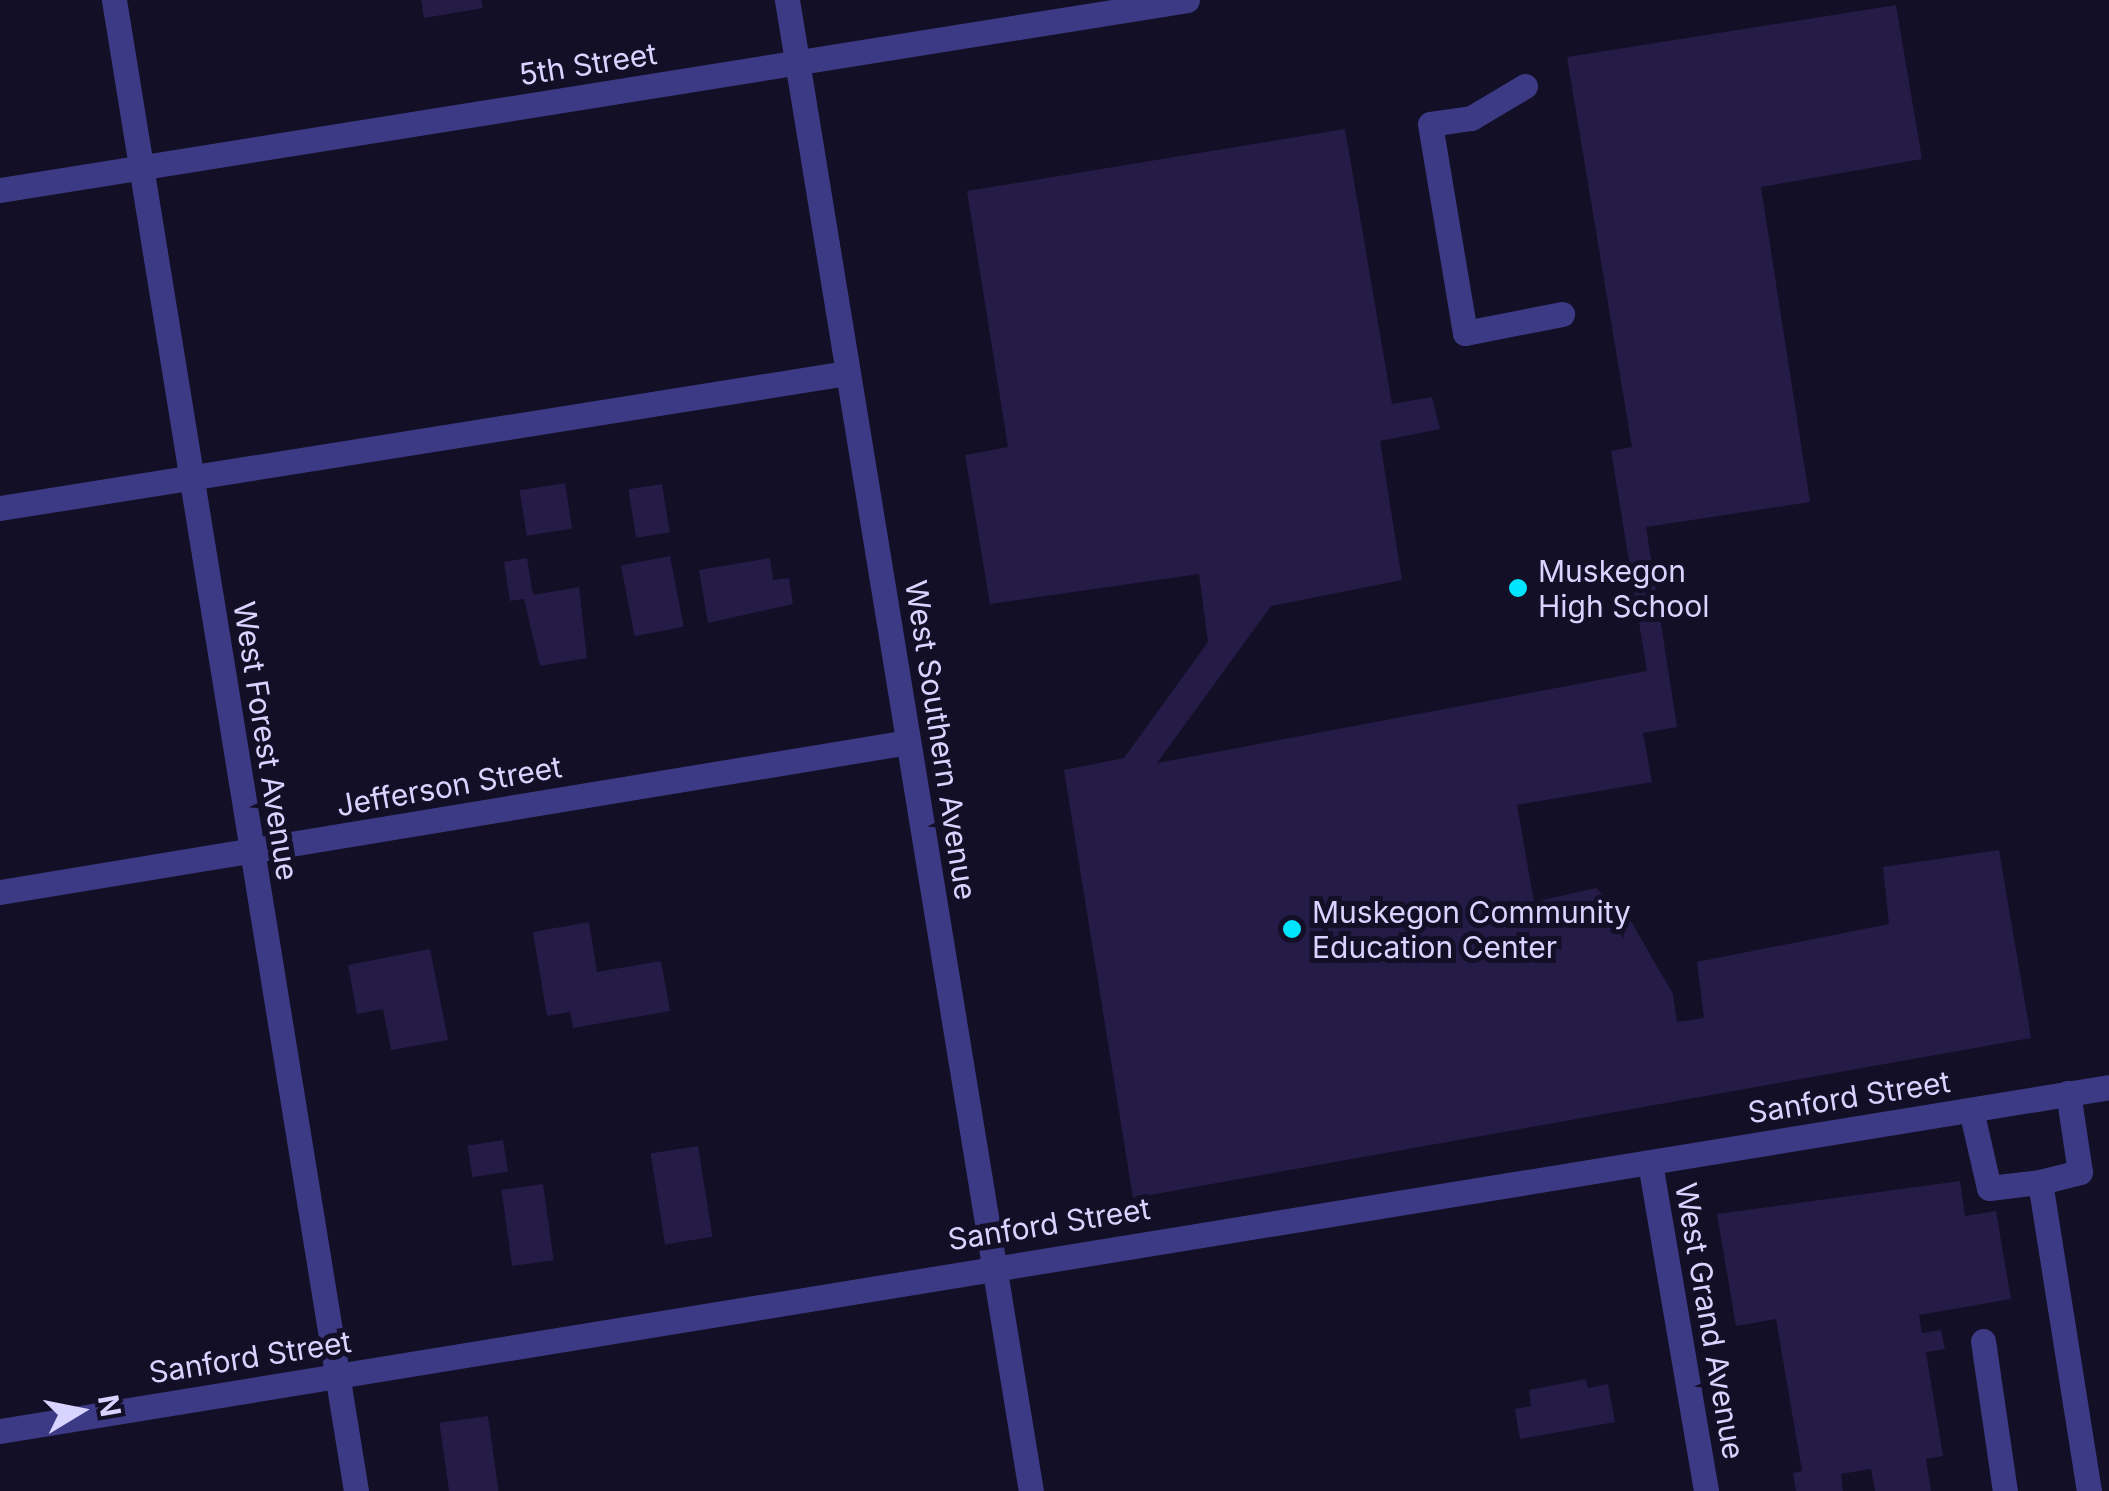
<!DOCTYPE html>
<html>
<head>
<meta charset="utf-8">
<style>
  body { margin:0 }
  #map { position:relative; width:2109px; height:1491px; overflow:hidden; background:#130f26; font-family:Inter,sans-serif }
  div>[style] { position:absolute }
  .building>* { inset:0; background:#241b47; transform-origin:0 0 }
  .minor>* { height:25px; margin:-12.5px; padding:0 12.5px; transform-origin:12.5px; border-radius:12.5px; background:#3d3a85 }
  .dots>* { width:28px; height:28px; translate:-50% -50%; box-sizing:border-box; border:5px solid #130f26; border-radius:50% }
  span { translate:-50% -50%; white-space:nowrap; text-align:center; line-height:1.15; -webkit-text-stroke:10px #130f26; paint-order:stroke }
  .street-label { font-size:30px; color:#d9d4ff }
  .poi-label { font-size:30px; color:#d9d4ff }
  .left { translate:0 -50%; text-align:left }
  .north { position:absolute; left:30px; top:1361px; width:100px; height:100px; -webkit-text-stroke:8px #130f26; paint-order:stroke; rotate:80deg; font-size:28px; font-weight:700; line-height:40px; text-align:center; color:#d9d4ff }
  .north::after { content:''; display:block; margin:auto; width:35px; height:45px; background:#d9d4ff; clip-path:polygon(50% 0,100% 100%,50% 72%,0 100%) }
</style>
</head>
<body>
<div id="map">
  <div class="building">
    <div style="clip-path:polygon(421px 0,481px 0,483px 8px,424px 18px)"></div>
    <div style="clip-path:polygon(1896px 5px,1922px 159px,1761px 187px,1810px 502px,1646px 527px,1677px 727px,1643px 733px,1652px 782px,1517px 805px,1534px 902px,1596px 888px,1632px 923px,1673px 994px,1677px 1022px,1704px 1018px,1697px 962px,1889px 924px,1883px 867px,1999px 850px,2031px 1038px,1133px 1198px,1064px 770px,1124px 758px,1208px 642px,1199px 574px,990px 604px,965px 455px,1008px 447px,967px 191px,1345px 129px,1392px 404px,1432px 397px,1440px 429px,1380px 441px,1402px 580px,1271px 606px,1157px 763px,1647px 671px,1611px 451px,1632px 447px,1567px 57px)"></div>
    <div style="left:565px;top:483px;width:46px;height:46px;rotate:81deg"></div>
    <div style="left:662px;top:484px;width:49px;height:34px;rotate:81deg"></div>
    <div style="left:670px;top:556px;width:72px;height:50px;rotate:79deg"></div>
    <div style="clip-path:polygon(527px 558px,533px 595px,579px 587px,587px 658px,540px 666px,524px 599px,510px 601px,504px 562px)"></div>
    <div style="clip-path:polygon(770px 558px,773px 580px,789px 578px,793px 604px,708px 623px,699px 570px)"></div>
    <div style="clip-path:polygon(589px 922px,597px 972px,661px 961px,670px 1011px,573px 1028px,570px 1012px,547px 1016px,533px 932px)"></div>
    <div style="clip-path:polygon(430px 949px,448px 1040px,391px 1050px,383px 1009px,357px 1014px,348px 965px)"></div>
    <div style="left:503px;top:1140px;width:32px;height:36px;rotate:81deg"></div>
    <div style="left:698px;top:1146px;width:92px;height:48px;rotate:81deg"></div>
    <div style="clip-path:polygon(1960px 1181px,1965px 1216px,1996px 1211px,2011px 1299px,1919px 1315px,1922px 1333px,1941px 1330px,1945px 1349px,1926px 1352px,1943px 1456px,1926px 1459px,1931px 1491px,1875px 1491px,1871px 1469px,1841px 1474px,1843px 1491px,1796px 1491px,1793px 1473px,1802px 1471px,1776px 1319px,1736px 1326px,1717px 1214px)"></div>
    <div style="left:543px;top:1184px;width:77px;height:42px;rotate:82deg"></div>
    <div style="clip-path:polygon(1586px 1379px,1588px 1388px,1608px 1384px,1615px 1422px,1520px 1439px,1515px 1409px,1531px 1406px,1529px 1390px)"></div>
    <div style="left:488px;top:1416px;width:76px;height:49px;rotate:82deg"></div>
  </div>
  <div class="minor">
    <div style="left:114px;top:0;width:1511px;rotate:80.78deg"></div>
    <div style="left:787px;top:0;width:1511px;rotate:80.71deg"></div>
    <div style="left:1525px;top:86px;width:63px;rotate:149.3deg"></div>
    <div style="left:1471px;top:118px;width:41px;rotate:171.7deg"></div>
    <div style="left:1430px;top:124px;width:212px;rotate:80.5deg"></div>
    <div style="left:1465px;top:333px;width:99px;rotate:-11.1deg"></div>
    <div style="left:0;top:190px;width:1202px;rotate:-9.09deg"></div>
    <div style="left:0;top:508px;width:858px;rotate:-9.06deg"></div>
    <div style="left:0;top:892px;width:920px;rotate:-9.38deg"></div>
    <div style="left:1971px;top:1110px;width:80px;rotate:77deg"></div>
    <div style="left:1989px;top:1188px;width:51px;rotate:-6.7deg"></div>
    <div style="left:2040px;top:1182px;width:41px;rotate:-14deg"></div>
    <div style="left:2080px;top:1172px;width:80px;rotate:-98.6deg"></div>
    <div style="left:1650px;top:1163px;width:333px;rotate:80.3deg"></div>
    <div style="left:2040px;top:1182px;width:313px;rotate:81deg"></div>
    <div style="left:1983px;top:1341px;width:152px;rotate:81.7deg"></div>
    <div style="left:0;top:1431px;width:2137px;rotate:-9.26deg"></div>
  </div>
  <div class="dots">
    <div style="left:1518px;top:588px;background:#00e5ff"></div>
    <div style="left:1292px;top:929px;background:#00e5ff"></div>
  </div>
  <div class="street-label">
    <span style="left:588px;top:64px;rotate:-9deg">5th Street</span>
    <span style="left:941px;top:740px;rotate:81deg">West Southern Avenue</span>
    <span style="left:266px;top:741px;rotate:81deg">West Forest Avenue</span>
    <span style="left:449px;top:786px;rotate:-10deg">Jefferson Street</span>
    <span style="left:1849px;top:1097px;rotate:-9deg">Sanford Street</span>
    <span style="left:1049px;top:1224px;rotate:-9deg">Sanford Street</span>
    <span style="left:1710px;top:1321px;rotate:80deg">West Grand Avenue</span>
    <span style="left:250px;top:1357px;rotate:-9deg">Sanford Street</span>
  </div>
  <div class="poi-label">
    <span class="left" style="left:1538px;top:588px">Muskegon<br>High School</span>
    <span class="left" style="left:1312px;top:929px">Muskegon Community<br>Education Center</span>
  </div>
  <div class="north">N</div>
</div>
</body>
</html>
